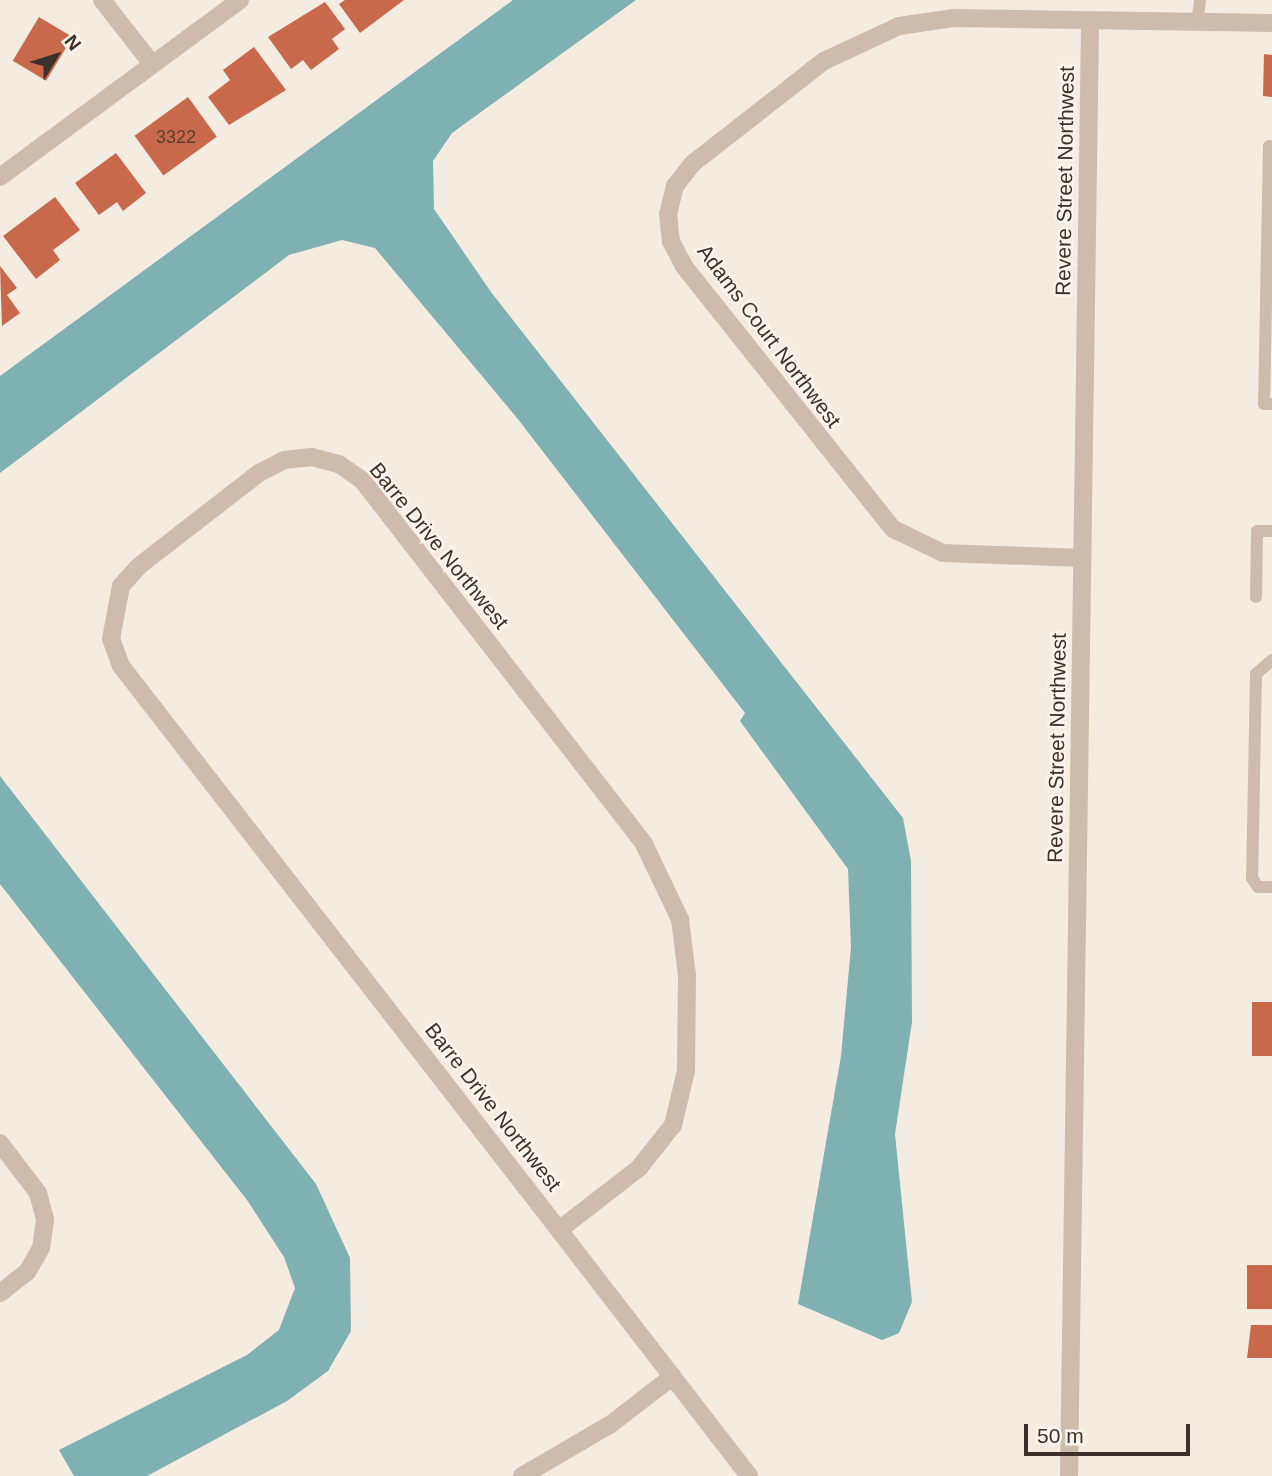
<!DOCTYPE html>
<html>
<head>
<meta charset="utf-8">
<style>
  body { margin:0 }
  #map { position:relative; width:1272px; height:1476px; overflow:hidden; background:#f4ebe1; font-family:Helvetica,sans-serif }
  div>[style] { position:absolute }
  .water>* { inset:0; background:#7fb0b2 }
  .building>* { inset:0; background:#c8694b; transform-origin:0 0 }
  .service>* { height:12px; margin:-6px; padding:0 6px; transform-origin:6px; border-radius:6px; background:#cdbbac }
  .minor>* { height:18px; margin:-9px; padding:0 9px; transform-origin:9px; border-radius:9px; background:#cdbbac }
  span { translate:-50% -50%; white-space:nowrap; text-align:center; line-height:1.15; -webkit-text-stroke:5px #fbf5ee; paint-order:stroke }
  .number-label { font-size:18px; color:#5e3e33 }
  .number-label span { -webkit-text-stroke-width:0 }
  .street-label { font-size:21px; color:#3b302b }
  .north { position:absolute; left:21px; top:21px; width:70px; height:70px; -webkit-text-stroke:5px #fbf5ee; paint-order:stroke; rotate:52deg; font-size:19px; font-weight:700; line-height:28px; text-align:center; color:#3b302b }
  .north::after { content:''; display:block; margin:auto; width:24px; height:32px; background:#3b302b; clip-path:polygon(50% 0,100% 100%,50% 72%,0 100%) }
  .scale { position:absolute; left:1024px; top:1424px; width:166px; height:32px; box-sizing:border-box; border:4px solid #3b302b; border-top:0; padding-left:9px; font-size:21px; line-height:24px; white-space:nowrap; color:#3b302b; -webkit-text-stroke:5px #fbf5ee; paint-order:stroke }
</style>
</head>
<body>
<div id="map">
  <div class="water">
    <div style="clip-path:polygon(513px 0,636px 0,452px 133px,433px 161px,434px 209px,491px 292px,903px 818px,911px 861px,912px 1022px,895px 1134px,912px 1302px,899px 1333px,882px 1340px,798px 1304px,841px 1056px,851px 947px,848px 869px,740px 721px,745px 713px,517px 418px,375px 248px,342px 240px,289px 255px,0 473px,0 376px)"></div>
    <div style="clip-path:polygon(0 776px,316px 1184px,350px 1258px,351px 1331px,328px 1371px,287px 1401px,147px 1476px,74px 1476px,59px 1450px,247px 1355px,279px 1330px,295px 1288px,284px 1257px,247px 1200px,0 884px)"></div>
  </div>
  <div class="building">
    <div style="clip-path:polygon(345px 0,404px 0,360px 33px,339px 4px)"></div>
    <div style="clip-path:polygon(325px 2px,345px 29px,332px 39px,339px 49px,311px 70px,303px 60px,291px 69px,268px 37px)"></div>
    <div style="left:39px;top:17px;width:39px;height:51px;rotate:31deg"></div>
    <div style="clip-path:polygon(254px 47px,286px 90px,229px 125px,208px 97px,230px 80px,223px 70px)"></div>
    <div style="clip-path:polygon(1264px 54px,1272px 55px,1272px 97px,1263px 96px)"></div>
    <div style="left:188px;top:97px;width:49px;height:66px;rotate:54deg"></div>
    <div style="clip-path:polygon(116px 153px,146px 193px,123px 211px,117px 202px,99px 215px,75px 183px)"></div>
    <div style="clip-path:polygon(55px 197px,80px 230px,53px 250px,60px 260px,36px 279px,3px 236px)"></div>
    <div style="clip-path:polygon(0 266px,17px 288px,7px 295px,20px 313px,2px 326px)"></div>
    <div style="left:1252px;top:1002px;width:20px;height:54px"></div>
    <div style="left:1247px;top:1265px;width:25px;height:44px"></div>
    <div style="clip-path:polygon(1251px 1325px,1272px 1325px,1272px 1358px,1247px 1358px)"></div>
  </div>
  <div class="service">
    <div style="left:1197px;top:22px;width:22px;rotate:-82deg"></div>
    <div style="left:1269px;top:146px;width:258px;rotate:91.1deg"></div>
    <div style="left:1264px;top:404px;width:8px"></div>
    <div style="left:1256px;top:597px;width:66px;rotate:-89.1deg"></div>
    <div style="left:1257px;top:531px;width:15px"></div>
    <div style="left:1272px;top:660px;width:21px;rotate:139deg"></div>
    <div style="left:1256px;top:674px;width:204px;rotate:91.1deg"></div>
    <div style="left:1252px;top:878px;width:11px;rotate:56deg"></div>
    <div style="left:1258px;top:887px;width:14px"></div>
  </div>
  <div class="minor">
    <div style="left:102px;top:0;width:81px;rotate:52deg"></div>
    <div style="left:0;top:177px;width:298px;rotate:-36.4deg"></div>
    <div style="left:312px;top:457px;width:28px;rotate:15deg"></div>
    <div style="left:339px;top:464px;width:28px;rotate:35deg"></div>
    <div style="left:362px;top:480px;width:460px;rotate:52.2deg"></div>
    <div style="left:644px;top:844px;width:83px;rotate:64.4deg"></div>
    <div style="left:680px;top:919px;width:56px;rotate:82.9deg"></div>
    <div style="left:687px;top:975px;width:96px;rotate:90.6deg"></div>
    <div style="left:686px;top:1071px;width:56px;rotate:103.5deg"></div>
    <div style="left:673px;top:1125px;width:55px;rotate:128.3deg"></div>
    <div style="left:639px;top:1168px;width:101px;rotate:142.2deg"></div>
    <div style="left:559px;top:1230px;width:714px;rotate:-127.83deg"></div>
    <div style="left:121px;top:666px;width:29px;rotate:-110deg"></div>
    <div style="left:111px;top:639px;width:54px;rotate:-79.3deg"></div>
    <div style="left:121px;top:586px;width:27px;rotate:-48deg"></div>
    <div style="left:139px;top:566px;width:152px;rotate:-37.8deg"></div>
    <div style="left:259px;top:473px;width:28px;rotate:-27deg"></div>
    <div style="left:284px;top:460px;width:28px;rotate:-6deg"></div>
    <div style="left:1082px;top:558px;width:139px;rotate:-177.9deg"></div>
    <div style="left:943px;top:553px;width:55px;rotate:-154.4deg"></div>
    <div style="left:893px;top:529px;width:336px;rotate:-128.5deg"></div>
    <div style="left:684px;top:266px;width:27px;rotate:-118deg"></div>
    <div style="left:671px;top:242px;width:28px;rotate:-96deg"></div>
    <div style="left:668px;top:214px;width:29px;rotate:-76deg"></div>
    <div style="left:675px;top:186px;width:28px;rotate:-52deg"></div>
    <div style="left:692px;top:164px;width:167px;rotate:-38deg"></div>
    <div style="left:824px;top:61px;width:83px;rotate:-25deg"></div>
    <div style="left:899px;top:26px;width:56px;rotate:-8.3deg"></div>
    <div style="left:954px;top:18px;width:318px;rotate:0.9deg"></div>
    <div style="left:0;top:1143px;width:63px;rotate:52.8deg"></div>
    <div style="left:38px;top:1193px;width:28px;rotate:75deg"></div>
    <div style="left:45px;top:1220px;width:28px;rotate:98deg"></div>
    <div style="left:41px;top:1248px;width:28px;rotate:120deg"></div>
    <div style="left:27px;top:1272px;width:34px;rotate:142deg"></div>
    <div style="left:559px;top:1230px;width:311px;rotate:52.3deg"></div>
    <div style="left:522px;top:1476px;width:103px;rotate:-30.3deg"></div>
    <div style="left:611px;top:1424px;width:78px;rotate:-37.7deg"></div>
    <div style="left:1069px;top:1476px;width:1456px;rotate:-89.17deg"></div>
  </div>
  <div class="number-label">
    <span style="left:176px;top:137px">3322</span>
  </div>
  <div class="street-label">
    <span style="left:1065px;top:181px;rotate:-89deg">Revere Street Northwest</span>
    <span style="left:769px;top:336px;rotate:53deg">Adams Court Northwest</span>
    <span style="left:439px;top:546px;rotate:51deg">Barre Drive Northwest</span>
    <span style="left:1057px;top:748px;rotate:-89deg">Revere Street Northwest</span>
    <span style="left:493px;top:1107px;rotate:52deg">Barre Drive Northwest</span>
  </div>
  <div class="north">N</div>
  <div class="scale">50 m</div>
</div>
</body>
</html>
